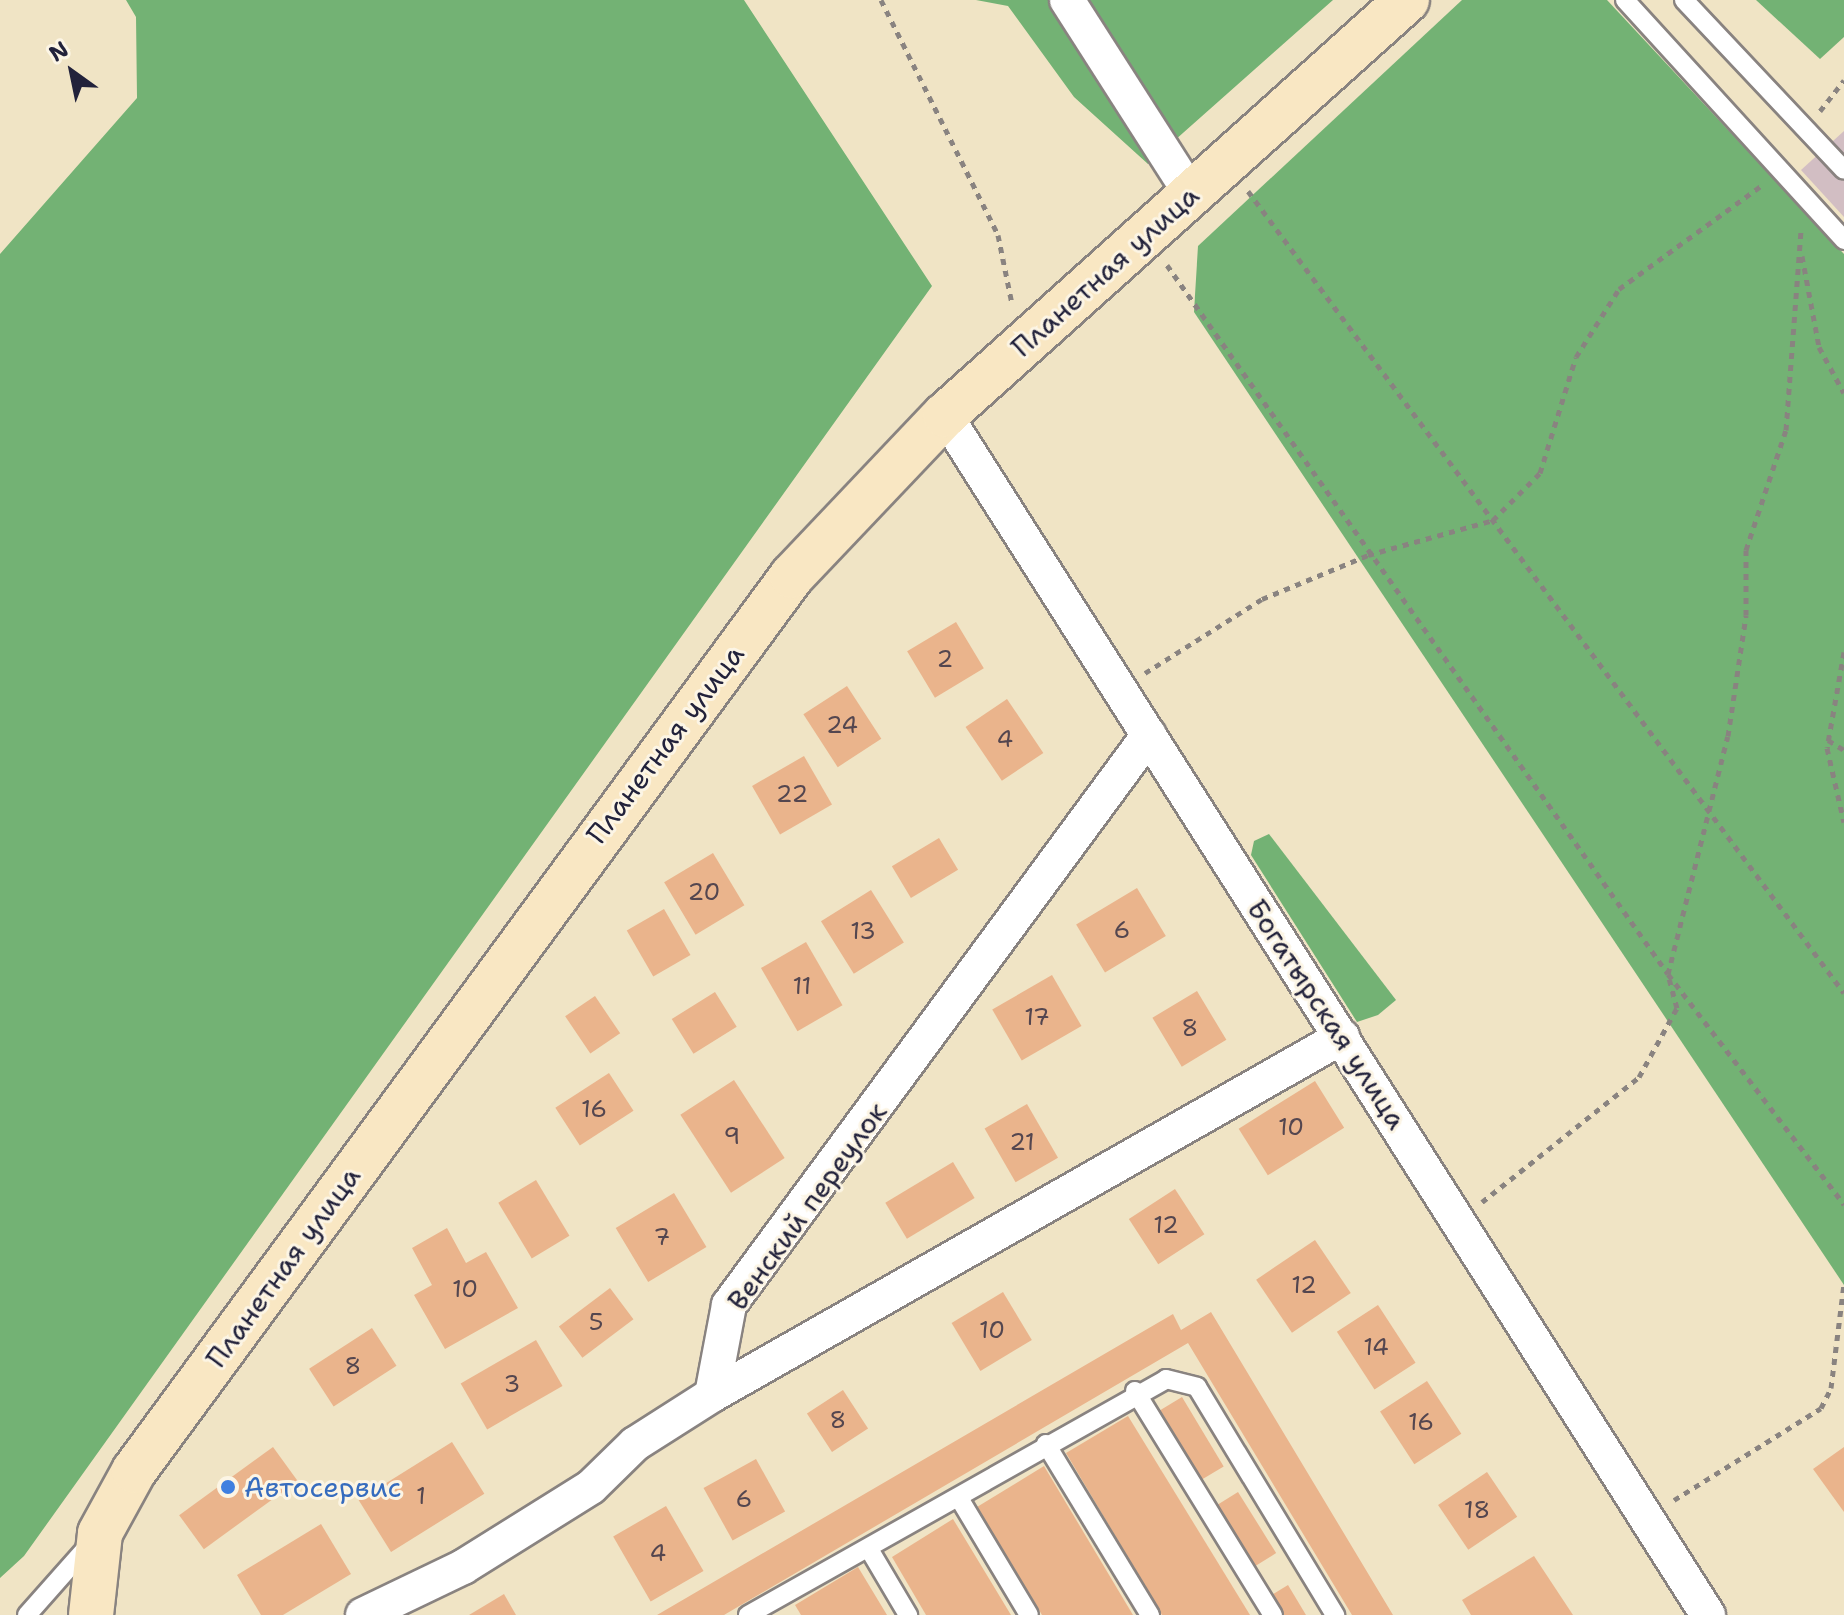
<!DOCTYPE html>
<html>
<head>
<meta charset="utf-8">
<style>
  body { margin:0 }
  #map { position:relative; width:1844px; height:1615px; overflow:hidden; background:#f0e4c5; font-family:"Shantell Sans",sans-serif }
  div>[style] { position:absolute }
  .industrial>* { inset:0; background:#d2bec3 }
  .forest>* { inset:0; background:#73b274 }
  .building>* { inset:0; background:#eab48c; transform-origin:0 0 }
  .path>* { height:5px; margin-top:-2.5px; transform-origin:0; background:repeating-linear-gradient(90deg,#898380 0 6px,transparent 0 12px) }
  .roads { filter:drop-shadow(2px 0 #898380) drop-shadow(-2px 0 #898380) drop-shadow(0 2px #898380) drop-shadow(0 -2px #898380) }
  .service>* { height:18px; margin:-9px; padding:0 9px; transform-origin:9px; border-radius:9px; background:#fff }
  .minor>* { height:34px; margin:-17px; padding:0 17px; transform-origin:17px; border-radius:17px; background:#fff }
  .secondary>* { height:44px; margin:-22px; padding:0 22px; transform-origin:22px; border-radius:22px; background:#f9e7c3 }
  .dots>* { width:22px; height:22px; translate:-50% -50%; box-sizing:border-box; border:4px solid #fcf5e5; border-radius:50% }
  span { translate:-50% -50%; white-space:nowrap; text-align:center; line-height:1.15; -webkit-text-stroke:6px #fcf5e5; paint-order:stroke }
  .number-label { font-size:24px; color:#54464f }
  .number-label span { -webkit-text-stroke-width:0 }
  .street-label { font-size:28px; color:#22223b }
  .shop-label { font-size:28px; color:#366cbe }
  .left { translate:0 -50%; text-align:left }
  .north { position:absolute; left:32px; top:32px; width:80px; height:80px; -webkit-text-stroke:6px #fcf5e5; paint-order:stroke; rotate:327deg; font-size:22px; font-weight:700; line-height:32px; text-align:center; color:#22223b }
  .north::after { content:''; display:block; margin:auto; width:28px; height:36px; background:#22223b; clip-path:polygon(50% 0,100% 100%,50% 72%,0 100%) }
</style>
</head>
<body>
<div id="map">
  <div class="industrial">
    <div style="clip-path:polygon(1844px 131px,1844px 217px,1801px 170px)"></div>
  </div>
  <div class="forest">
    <div style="clip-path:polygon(126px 0,744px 0,932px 286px,24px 1556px,0 1578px,0 254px,137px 98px,136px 17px)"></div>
    <div style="clip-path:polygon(976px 0,1333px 0,1148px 164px,1074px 97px,1008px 6px)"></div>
    <div style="clip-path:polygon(1462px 0,1607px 0,1844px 254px,1844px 1285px,1194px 312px,1198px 246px)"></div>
    <div style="clip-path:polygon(1756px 0,1844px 0,1844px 37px,1820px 59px)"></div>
    <div style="clip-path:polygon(1269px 834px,1396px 1000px,1378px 1015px,1357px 1022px,1251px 855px,1254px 841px)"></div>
  </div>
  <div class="building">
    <div style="left:956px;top:622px;width:54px;height:57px;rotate:59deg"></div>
    <div style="left:847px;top:686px;width:63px;height:52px;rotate:57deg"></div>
    <div style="left:1007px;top:699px;width:65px;height:50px;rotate:56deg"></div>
    <div style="left:804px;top:756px;width:56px;height:60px;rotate:60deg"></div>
    <div style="left:939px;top:838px;width:37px;height:55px;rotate:59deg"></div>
    <div style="left:713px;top:853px;width:61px;height:57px;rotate:59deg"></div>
    <div style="left:1137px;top:888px;width:56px;height:71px;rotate:59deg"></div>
    <div style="left:871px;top:890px;width:62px;height:59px;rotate:58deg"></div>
    <div style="left:664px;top:909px;width:53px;height:43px;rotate:60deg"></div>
    <div style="left:806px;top:942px;width:73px;height:52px;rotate:60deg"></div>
    <div style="left:1052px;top:975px;width:59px;height:69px;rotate:60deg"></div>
    <div style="left:1197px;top:991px;width:57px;height:52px;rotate:59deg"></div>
    <div style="left:715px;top:992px;width:41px;height:51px;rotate:58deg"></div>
    <div style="left:595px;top:996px;width:45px;height:36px;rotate:56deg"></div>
    <div style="left:609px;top:1073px;width:45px;height:64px;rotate:57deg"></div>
    <div style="left:734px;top:1080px;width:93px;height:64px;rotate:57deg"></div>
    <div style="left:1315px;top:1081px;width:55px;height:90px;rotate:58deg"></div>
    <div style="left:1027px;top:1104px;width:62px;height:49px;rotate:60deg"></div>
    <div style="left:953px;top:1162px;width:42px;height:79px;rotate:59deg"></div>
    <div style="left:536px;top:1180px;width:65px;height:44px;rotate:59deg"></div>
    <div style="left:1175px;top:1189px;width:54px;height:55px;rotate:57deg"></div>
    <div style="left:674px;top:1193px;width:63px;height:68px;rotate:59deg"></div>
    <div style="clip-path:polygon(447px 1228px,466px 1263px,486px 1252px,518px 1308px,445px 1349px,414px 1295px,432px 1285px,412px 1248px)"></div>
    <div style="left:1315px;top:1240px;width:64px;height:71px;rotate:56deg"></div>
    <div style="left:610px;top:1288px;width:39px;height:64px;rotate:53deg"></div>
    <div style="left:1003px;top:1292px;width:56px;height:60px;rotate:59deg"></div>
    <div style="left:1378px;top:1305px;width:69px;height:49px;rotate:57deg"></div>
    <div style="clip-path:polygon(1211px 1312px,1393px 1615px,1352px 1615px,1188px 1343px,724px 1615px,657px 1615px,1173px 1314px,1181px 1330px)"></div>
    <div style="left:372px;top:1328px;width:45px;height:75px;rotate:57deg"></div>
    <div style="left:536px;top:1340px;width:53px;height:87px;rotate:60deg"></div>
    <div style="left:1427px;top:1381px;width:63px;height:56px;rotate:57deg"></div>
    <div style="left:843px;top:1390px;width:46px;height:43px;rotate:57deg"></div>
    <div style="left:1182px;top:1397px;width:81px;height:26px;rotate:59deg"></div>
    <div style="clip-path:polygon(1128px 1416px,1250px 1615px,1162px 1615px,1066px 1453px)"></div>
    <div style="left:452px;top:1442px;width:61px;height:110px;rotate:58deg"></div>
    <div style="left:273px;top:1447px;width:42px;height:116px;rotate:54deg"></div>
    <div style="clip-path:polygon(1844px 1447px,1844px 1512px,1813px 1469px)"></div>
    <div style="left:756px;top:1459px;width:60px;height:60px;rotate:61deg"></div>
    <div style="clip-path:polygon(1044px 1466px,1133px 1615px,1042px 1615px,977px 1507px)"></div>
    <div style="left:1487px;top:1472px;width:54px;height:59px;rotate:56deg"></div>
    <div style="left:1238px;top:1492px;width:72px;height:27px;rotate:58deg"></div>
    <div style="left:666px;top:1506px;width:75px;height:61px;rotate:60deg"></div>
    <div style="clip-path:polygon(953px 1519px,1011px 1615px,926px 1615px,892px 1557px)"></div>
    <div style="clip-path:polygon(321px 1524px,351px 1574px,283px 1615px,261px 1615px,237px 1575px)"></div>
    <div style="clip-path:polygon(1534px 1556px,1573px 1615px,1471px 1615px,1462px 1600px)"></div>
    <div style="clip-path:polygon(858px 1567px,887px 1615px,801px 1615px,795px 1605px)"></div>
    <div style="clip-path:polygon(1288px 1585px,1306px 1615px,1281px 1615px,1270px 1596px)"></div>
    <div style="clip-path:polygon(504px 1594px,516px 1615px,469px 1615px)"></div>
  </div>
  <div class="path">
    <div style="left:881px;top:0;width:263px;rotate:63.5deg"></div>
    <div style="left:998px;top:235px;width:70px;rotate:78.5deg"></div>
    <div style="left:1820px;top:111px;width:39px;rotate:-52deg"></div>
    <div style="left:1248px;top:191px;width:999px;rotate:53.38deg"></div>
    <div style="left:1802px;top:256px;width:93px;rotate:79.4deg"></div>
    <div style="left:1819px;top:347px;width:52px;rotate:61.5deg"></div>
    <div style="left:1167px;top:265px;width:868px;rotate:54.75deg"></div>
    <div style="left:1668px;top:974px;width:290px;rotate:52.6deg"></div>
    <div style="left:1844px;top:652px;width:97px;rotate:100deg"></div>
    <div style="left:1827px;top:748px;width:76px;rotate:77.1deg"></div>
    <div style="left:1145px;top:673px;width:138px;rotate:-32.3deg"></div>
    <div style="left:1262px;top:599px;width:115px;rotate:-22.5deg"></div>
    <div style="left:1368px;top:555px;width:130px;rotate:-15.6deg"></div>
    <div style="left:1493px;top:520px;width:66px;rotate:-45deg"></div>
    <div style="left:1540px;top:473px;width:121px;rotate:-72.8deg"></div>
    <div style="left:1576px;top:357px;width:80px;rotate:-57.7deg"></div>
    <div style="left:1619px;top:289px;width:177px;rotate:-36deg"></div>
    <div style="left:1828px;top:740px;width:19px;rotate:32deg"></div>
    <div style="left:1482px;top:1202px;width:201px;rotate:-38.5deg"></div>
    <div style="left:1639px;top:1077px;width:79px;rotate:-61.2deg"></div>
    <div style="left:1677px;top:1008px;width:35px;rotate:-105deg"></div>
    <div style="left:1668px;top:974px;width:245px;rotate:-75.9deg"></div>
    <div style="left:1728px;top:736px;width:122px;rotate:-81.5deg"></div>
    <div style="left:1746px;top:615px;width:65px;rotate:-90deg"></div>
    <div style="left:1746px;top:550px;width:126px;rotate:-71.6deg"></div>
    <div style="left:1786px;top:430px;width:200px;rotate:-85.7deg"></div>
    <div style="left:1674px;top:1500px;width:173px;rotate:-32deg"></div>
    <div style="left:1821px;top:1408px;width:22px;rotate:-63deg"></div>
    <div style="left:1831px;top:1388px;width:105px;rotate:-82.9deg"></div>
  </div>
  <div class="roads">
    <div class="service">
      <div style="left:1625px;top:0;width:325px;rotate:47.6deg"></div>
      <div style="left:1684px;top:0;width:233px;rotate:46.7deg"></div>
      <div style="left:1135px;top:1391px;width:263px;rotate:58.4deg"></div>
      <div style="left:1046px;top:1444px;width:200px;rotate:58.7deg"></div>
      <div style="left:959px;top:1498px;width:136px;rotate:59.1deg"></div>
      <div style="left:869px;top:1549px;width:77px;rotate:59.4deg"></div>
      <div style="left:27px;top:1615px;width:94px;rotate:-48.5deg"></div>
      <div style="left:748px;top:1615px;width:480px;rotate:-29.4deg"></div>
      <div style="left:1166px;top:1379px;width:32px;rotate:14deg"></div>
      <div style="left:1197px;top:1387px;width:267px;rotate:58.8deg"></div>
    </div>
    <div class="minor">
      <div style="left:1067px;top:0;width:230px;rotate:57.4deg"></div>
      <div style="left:945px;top:415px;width:1422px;rotate:57.55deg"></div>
      <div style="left:712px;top:1395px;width:725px;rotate:-29.61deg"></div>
      <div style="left:363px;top:1615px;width:111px;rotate:-25.6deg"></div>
      <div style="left:463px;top:1567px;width:151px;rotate:-32deg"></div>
      <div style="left:591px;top:1487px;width:62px;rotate:-44.3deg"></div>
      <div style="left:635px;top:1444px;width:91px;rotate:-32.5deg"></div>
      <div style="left:712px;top:1395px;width:92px;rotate:-79.3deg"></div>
      <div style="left:729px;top:1305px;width:708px;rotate:-53.62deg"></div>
    </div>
    <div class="secondary">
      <div style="left:91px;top:1615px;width:82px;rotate:-83.7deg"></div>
      <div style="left:100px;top:1533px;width:71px;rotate:-61.3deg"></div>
      <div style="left:134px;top:1471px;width:1111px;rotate:-53.68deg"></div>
      <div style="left:792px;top:576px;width:222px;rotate:-46.5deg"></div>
      <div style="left:945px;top:415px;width:621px;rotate:-41.93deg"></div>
    </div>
  </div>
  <div class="dots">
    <div style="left:228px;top:1487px;background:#3f7fe0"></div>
  </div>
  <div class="number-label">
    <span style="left:945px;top:660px">2</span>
    <span style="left:842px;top:726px">24</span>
    <span style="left:1005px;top:740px">4</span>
    <span style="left:792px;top:795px">22</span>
    <span style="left:704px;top:893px">20</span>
    <span style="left:1122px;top:931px">6</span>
    <span style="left:863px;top:932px">13</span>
    <span style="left:802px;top:987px">11</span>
    <span style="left:1037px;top:1018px">17</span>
    <span style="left:1190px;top:1029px">8</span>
    <span style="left:594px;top:1110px">16</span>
    <span style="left:1291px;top:1128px">10</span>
    <span style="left:732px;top:1137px">9</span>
    <span style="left:1022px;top:1143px">21</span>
    <span style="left:1166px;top:1226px">12</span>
    <span style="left:662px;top:1238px">7</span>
    <span style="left:1304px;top:1286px">12</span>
    <span style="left:465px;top:1290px">10</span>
    <span style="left:596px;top:1323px">5</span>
    <span style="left:992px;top:1331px">10</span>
    <span style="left:1376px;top:1348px">14</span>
    <span style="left:353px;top:1367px">8</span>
    <span style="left:512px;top:1385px">3</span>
    <span style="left:838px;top:1421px">8</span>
    <span style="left:1421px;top:1423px">16</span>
    <span style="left:421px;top:1497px">1</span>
    <span style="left:744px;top:1500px">6</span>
    <span style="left:1477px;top:1511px">18</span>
    <span style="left:658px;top:1554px">4</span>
  </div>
  <div class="street-label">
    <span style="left:1105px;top:271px;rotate:-42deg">Планетная улица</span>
    <span style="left:665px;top:744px;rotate:-53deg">Планетная улица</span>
    <span style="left:1327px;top:1014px;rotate:57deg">Богатырская улица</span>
    <span style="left:807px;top:1206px;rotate:-54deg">Венский переулок</span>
    <span style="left:283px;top:1267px;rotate:-54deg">Планетная улица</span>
  </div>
  <div class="shop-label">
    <span class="left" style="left:244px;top:1487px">Автосервис</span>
  </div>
  <div class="north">N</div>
</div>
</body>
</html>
